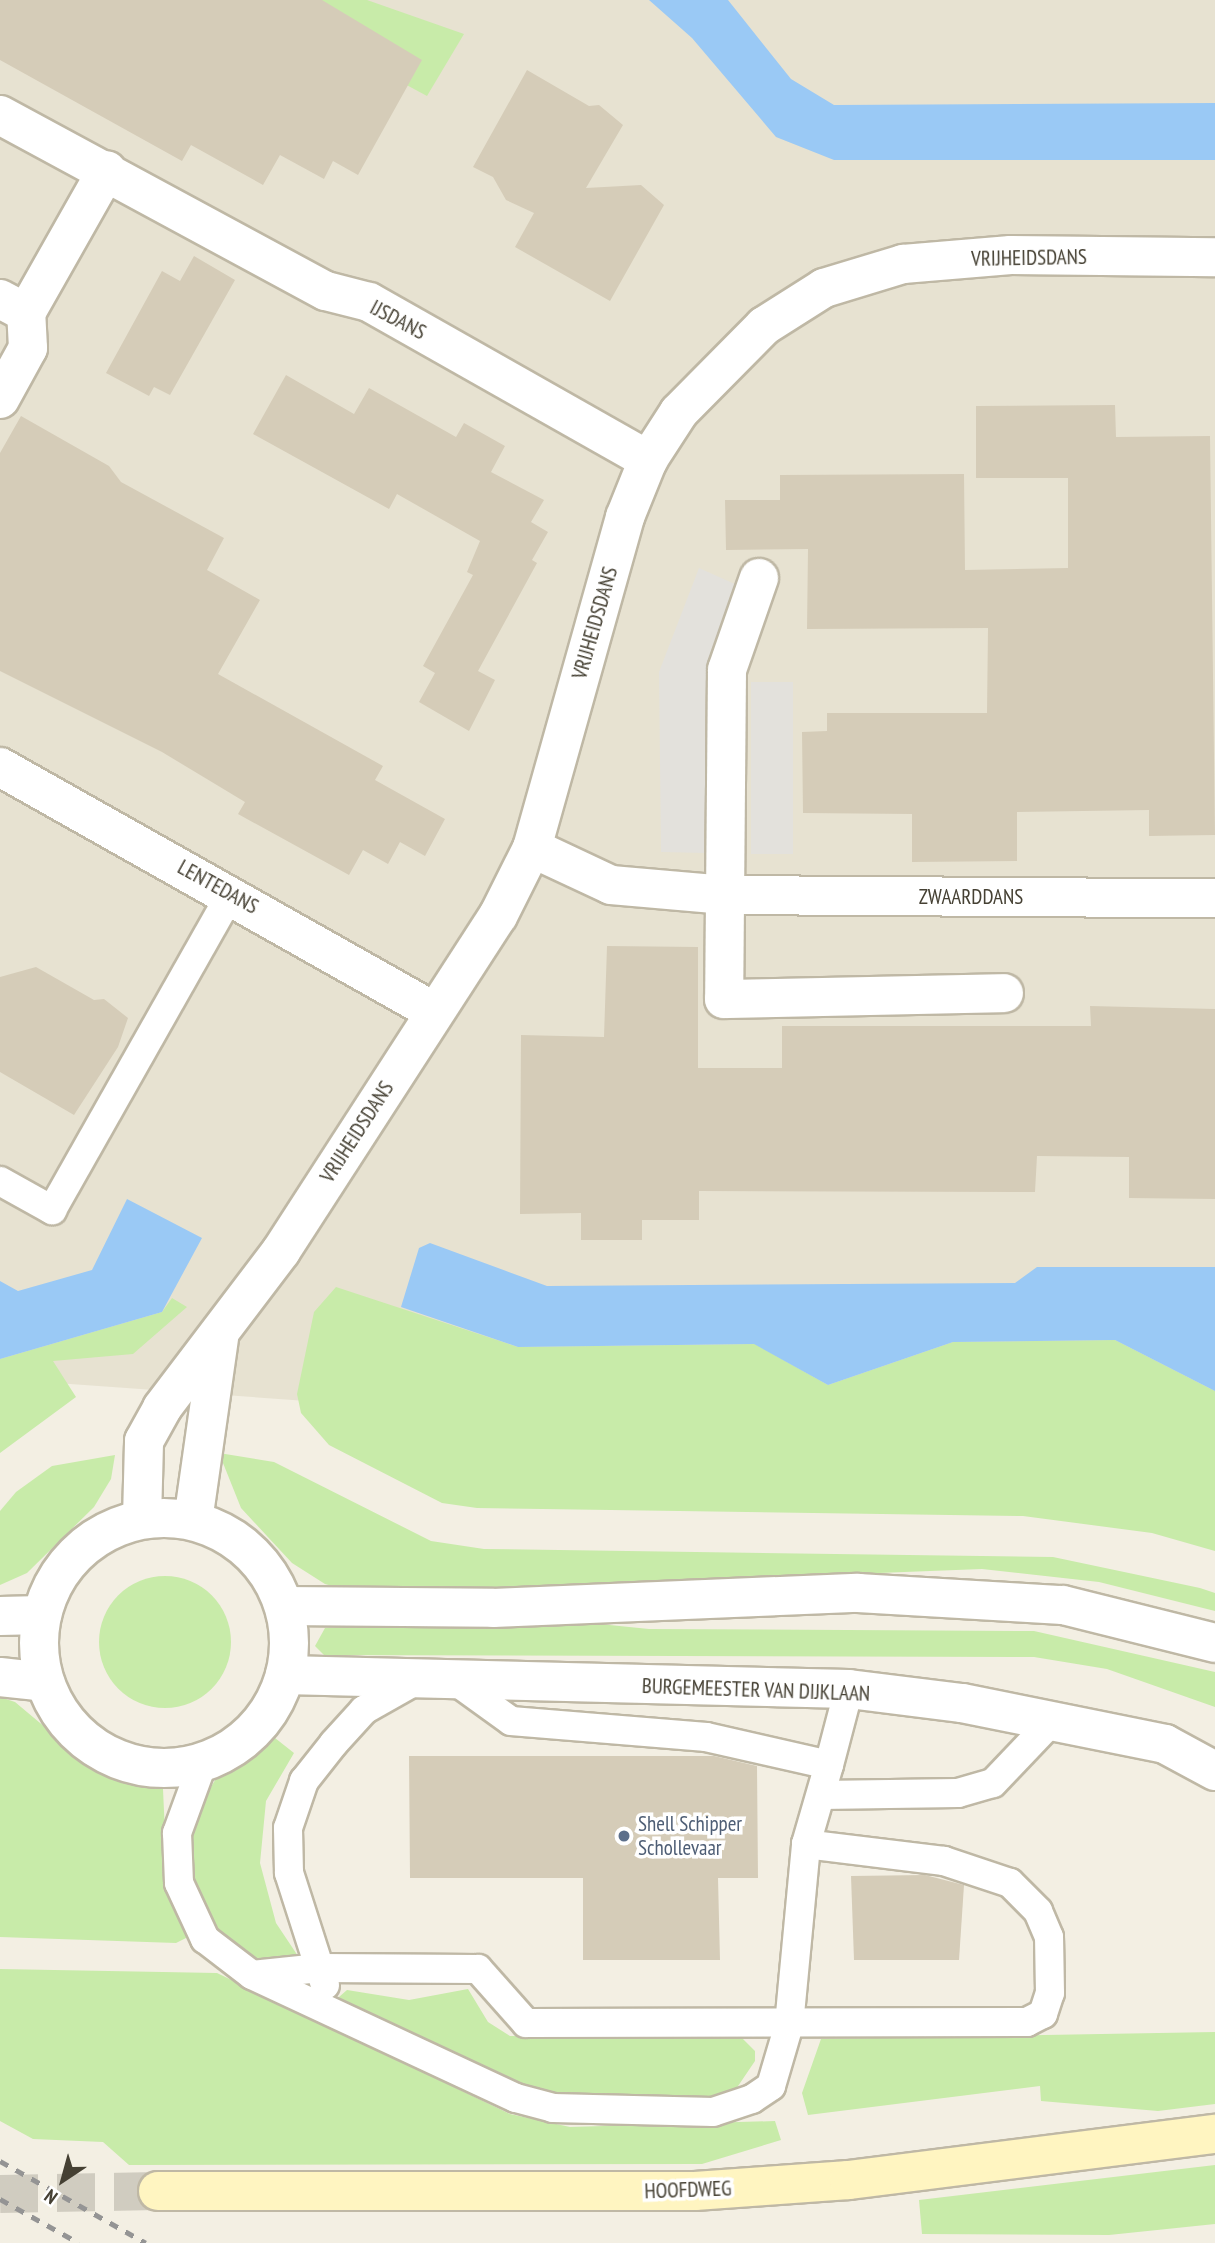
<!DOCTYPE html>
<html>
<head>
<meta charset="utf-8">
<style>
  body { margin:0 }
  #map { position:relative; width:1215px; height:2243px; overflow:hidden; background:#f3efe3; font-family:"PT Sans Narrow",sans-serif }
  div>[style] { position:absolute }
  .residential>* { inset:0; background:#e7e2d1 }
  .green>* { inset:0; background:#c8eba9 }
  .round { border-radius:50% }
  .parking>* { inset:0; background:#e3e1dc; transform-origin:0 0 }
  .water>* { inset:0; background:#9ac9f5 }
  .building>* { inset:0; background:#d5ccb8 }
  .secondary-tunnel>* { height:38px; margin-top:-19px; transform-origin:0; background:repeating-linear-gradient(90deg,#d0ccc0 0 38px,transparent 0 57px) }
  .roads { filter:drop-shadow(2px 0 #bfb8a5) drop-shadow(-2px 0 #bfb8a5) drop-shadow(0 2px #bfb8a5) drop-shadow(0 -2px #bfb8a5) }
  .service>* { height:28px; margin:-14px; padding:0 14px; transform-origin:14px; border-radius:14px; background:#fff }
  .pedestrian>* { height:38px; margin:-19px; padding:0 19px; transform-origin:19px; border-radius:19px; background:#fff }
  .minor>* { height:38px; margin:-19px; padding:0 19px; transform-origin:19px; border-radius:19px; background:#fff }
  .tertiary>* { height:38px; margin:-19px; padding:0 19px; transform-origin:19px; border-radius:19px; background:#fff }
  .tertiary>.ring { margin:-19px; padding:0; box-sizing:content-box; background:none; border:38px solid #fff; border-radius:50% }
  .secondary>* { height:38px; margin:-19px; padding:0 19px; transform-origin:19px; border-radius:19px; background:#fff5c1 }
  .rail>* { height:5px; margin-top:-2.5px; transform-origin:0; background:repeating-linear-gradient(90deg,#949494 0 9px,transparent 0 18px) }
  .dots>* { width:19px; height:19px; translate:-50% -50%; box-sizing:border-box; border:4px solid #fff; border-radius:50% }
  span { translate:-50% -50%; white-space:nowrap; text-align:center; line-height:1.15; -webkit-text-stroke:7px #fff; paint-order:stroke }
  .street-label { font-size:21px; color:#454033 }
  .service-label { font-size:21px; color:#4e5e75 }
  .left { translate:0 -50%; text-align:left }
  .north { position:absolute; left:28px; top:2145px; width:70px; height:70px; -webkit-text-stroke:5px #fff; paint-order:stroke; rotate:216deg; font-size:19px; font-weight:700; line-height:28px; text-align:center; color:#454033 }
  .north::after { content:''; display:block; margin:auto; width:24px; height:32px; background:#454033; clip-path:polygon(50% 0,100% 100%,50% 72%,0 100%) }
</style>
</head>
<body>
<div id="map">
  <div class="residential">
    <div style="clip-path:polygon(0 0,1215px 0,1215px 1514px,447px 1411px,0 1379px)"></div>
  </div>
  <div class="green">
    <div style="clip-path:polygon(249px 0,367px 0,464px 34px,427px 96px)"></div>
    <div style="clip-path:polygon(336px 1287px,518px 1347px,755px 1344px,828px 1385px,953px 1342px,1115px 1340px,1215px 1391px,1215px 1551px,1152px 1533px,1023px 1516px,477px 1508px,442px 1503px,329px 1445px,301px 1413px,297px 1394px,314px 1312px)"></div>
    <div style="clip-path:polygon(172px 1298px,187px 1307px,133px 1354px,53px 1361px,76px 1397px,0 1453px,0 1359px,162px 1312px)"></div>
    <div style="clip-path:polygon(219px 1453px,274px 1462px,431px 1541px,484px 1549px,1053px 1557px,1200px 1588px,1215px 1593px,1215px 1611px,1099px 1582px,982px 1569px,358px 1593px,325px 1584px,292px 1563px,241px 1508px)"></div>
    <div style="clip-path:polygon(115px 1455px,111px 1479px,94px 1507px,27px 1573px,0 1585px,0 1511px,16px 1492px,52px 1466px)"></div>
    <div class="round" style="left:99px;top:1576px;width:132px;height:132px"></div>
    <div style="clip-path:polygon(540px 1618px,649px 1629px,1034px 1631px,1215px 1672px,1215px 1707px,1107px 1669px,1034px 1657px,324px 1655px,315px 1646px,325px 1628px)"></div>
    <div style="clip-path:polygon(0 1697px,15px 1702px,89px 1764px,163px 1789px,167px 1878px,188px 1937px,176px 1943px,0 1937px)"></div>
    <div style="clip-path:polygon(275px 1738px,294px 1753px,266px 1801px,260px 1863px,276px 1923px,300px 1959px,258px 1966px,209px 1924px,194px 1884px,191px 1820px,217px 1777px)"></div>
    <div style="clip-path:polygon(0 1969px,217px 1973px,510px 2114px,570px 2127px,775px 2121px,781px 2140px,702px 2164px,129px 2165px,103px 2142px,33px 2139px,0 2121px)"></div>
    <div style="clip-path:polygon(468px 1989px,488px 2022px,510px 2036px,742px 2038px,755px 2051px,755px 2061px,734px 2092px,710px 2098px,557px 2098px,341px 2005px,339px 1997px,347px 1990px,409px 2000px)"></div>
    <div style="clip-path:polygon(1215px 2032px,1215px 2104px,1158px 2111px,1041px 2101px,1040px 2086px,808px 2115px,802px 2093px,821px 2039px)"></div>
    <div style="clip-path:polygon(1215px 2165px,1215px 2224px,1109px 2235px,922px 2234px,919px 2200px)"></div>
  </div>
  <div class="parking">
    <div style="clip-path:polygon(699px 568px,737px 585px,706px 666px,705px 853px,661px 852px,659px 672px)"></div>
    <div style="left:751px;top:682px;width:42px;height:172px"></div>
  </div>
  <div class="water">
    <div style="clip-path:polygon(649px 0,728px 0,791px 79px,834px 105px,1215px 103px,1215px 160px,834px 160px,776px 137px,692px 38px)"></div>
    <div style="clip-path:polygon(127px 1199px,202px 1238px,162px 1312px,0 1359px,0 1281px,18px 1291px,92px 1270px)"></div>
    <div style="clip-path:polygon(430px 1243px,547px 1286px,1015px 1283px,1037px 1267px,1215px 1267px,1215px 1391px,1115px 1340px,953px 1342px,828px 1385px,754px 1344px,518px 1347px,401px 1307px,419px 1248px)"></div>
  </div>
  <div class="building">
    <div style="clip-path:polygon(0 0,322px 0,422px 60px,358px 175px,333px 161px,324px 179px,280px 155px,263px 185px,191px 145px,182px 161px,0 60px)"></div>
    <div style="clip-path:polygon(527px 70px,589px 106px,599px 105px,623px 125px,586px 188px,641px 185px,664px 205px,610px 301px,515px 247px,534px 213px,506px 200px,493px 177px,473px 167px)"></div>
    <div style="clip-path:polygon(194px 256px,235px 280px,170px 395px,154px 387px,149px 396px,106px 373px,162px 271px,180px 281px)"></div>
    <div style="clip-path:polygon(286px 375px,354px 414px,369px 388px,456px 437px,464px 423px,505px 446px,491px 472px,544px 500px,531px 522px,548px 532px,532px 560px,537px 563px,478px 671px,495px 680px,469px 731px,419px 702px,435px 673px,423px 666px,473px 575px,467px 572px,480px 541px,397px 494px,389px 509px,253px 434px)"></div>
    <div style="clip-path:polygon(1115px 405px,1116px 437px,1210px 436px,1215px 835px,1149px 836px,1149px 810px,1017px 812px,1017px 861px,912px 862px,912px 814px,803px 813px,802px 732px,827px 731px,827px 713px,987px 713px,988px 628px,807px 629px,808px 549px,726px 550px,725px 500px,780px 500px,780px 475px,964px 474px,965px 570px,1068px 568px,1068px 478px,976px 478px,976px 406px)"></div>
    <div style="clip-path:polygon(21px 416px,109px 466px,121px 482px,224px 538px,207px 570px,260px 600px,218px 674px,383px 766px,375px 780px,445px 819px,425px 856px,400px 842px,388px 864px,363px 850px,349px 875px,238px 814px,245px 802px,162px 752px,0 671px,0 453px)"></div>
    <div style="clip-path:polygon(607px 946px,698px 947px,698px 1068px,782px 1068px,782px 1026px,1091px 1026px,1090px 1006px,1215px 1009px,1215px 1199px,1129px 1198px,1129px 1157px,1037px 1156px,1035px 1192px,699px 1191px,699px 1220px,642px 1220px,642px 1240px,581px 1240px,581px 1213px,520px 1214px,521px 1035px,604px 1037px)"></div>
    <div style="clip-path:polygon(36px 967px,94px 1000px,104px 999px,128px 1018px,118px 1047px,74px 1115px,0 1072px,0 977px)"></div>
    <div style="clip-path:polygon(409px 1756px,714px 1756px,757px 1766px,758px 1878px,718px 1878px,720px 1960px,583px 1960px,583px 1878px,410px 1878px)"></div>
    <div style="clip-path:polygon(925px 1875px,964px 1885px,959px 1960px,854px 1960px,851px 1876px)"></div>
  </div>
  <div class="secondary-tunnel">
    <div style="left:0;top:2194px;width:158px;rotate:-1.1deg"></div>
  </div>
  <div class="roads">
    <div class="service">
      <div style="left:0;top:1181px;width:60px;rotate:29.1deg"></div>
      <div style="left:52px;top:1210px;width:363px;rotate:-60.5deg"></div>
      <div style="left:454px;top:1680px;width:70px;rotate:35.7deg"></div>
      <div style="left:511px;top:1721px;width:196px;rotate:4.7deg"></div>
      <div style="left:706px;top:1737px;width:126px;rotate:12.8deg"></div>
      <div style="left:829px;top:1765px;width:79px;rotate:-75.3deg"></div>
      <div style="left:203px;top:1762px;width:76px;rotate:110.1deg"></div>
      <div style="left:177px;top:1833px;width:50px;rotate:87.7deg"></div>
      <div style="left:179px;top:1883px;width:62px;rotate:65.1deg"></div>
      <div style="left:205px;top:1939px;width:59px;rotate:37.5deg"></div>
      <div style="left:252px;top:1975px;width:68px;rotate:-5.9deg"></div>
      <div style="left:320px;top:1968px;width:158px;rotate:0.4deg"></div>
      <div style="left:478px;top:1969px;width:72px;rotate:48.4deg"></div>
      <div style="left:526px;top:2023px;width:501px;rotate:-0.11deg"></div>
      <div style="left:1027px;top:2022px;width:18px;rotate:-27deg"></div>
      <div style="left:1043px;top:2014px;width:22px;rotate:-72deg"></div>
      <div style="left:1050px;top:1993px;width:56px;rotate:-91deg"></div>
      <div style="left:1049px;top:1937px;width:28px;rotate:-113deg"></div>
      <div style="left:1038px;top:1911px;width:40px;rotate:-135deg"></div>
      <div style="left:1010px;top:1883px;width:70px;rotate:-161.6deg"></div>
      <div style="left:944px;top:1861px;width:139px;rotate:-173deg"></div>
      <div style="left:821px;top:1795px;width:137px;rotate:-0.8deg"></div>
      <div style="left:958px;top:1793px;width:36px;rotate:-16deg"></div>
      <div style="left:993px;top:1783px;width:87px;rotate:-46.4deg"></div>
      <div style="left:252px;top:1975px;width:291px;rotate:25deg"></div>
      <div style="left:516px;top:2098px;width:38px;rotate:15deg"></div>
      <div style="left:553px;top:2108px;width:160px;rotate:1.4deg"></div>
      <div style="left:713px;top:2112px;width:41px;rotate:-18.4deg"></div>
      <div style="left:752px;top:2099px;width:23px;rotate:-34deg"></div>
      <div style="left:771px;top:2086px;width:64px;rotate:-73.6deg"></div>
      <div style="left:789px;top:2025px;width:182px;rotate:-84.6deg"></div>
      <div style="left:806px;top:1844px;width:82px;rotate:-73.8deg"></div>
      <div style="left:325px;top:1985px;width:118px;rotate:-107.8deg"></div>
      <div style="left:289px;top:1873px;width:45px;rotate:-91.3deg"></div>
      <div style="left:288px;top:1828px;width:50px;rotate:-71.2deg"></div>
      <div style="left:304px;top:1781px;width:48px;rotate:-51.7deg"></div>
      <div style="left:334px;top:1743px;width:45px;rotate:-47.7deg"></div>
      <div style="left:364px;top:1710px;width:61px;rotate:-29.5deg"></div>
    </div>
    <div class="pedestrian">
      <div style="left:0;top:399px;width:58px;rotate:-61.2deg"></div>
      <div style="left:28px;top:348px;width:35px;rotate:-93deg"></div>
    </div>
    <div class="minor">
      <div style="left:0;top:115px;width:370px;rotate:28.4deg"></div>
      <div style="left:326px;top:291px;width:44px;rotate:14.3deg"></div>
      <div style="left:369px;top:302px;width:321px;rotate:29.5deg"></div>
      <div style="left:0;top:299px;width:30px;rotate:28deg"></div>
      <div style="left:26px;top:313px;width:164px;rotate:-60.5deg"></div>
      <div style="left:759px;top:578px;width:97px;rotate:109.2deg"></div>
      <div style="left:727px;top:670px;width:329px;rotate:90.5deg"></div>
      <div style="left:724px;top:999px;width:280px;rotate:-1.2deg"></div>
      <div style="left:0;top:767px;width:498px;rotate:29.4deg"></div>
      <div style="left:532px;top:848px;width:87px;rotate:25.1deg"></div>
      <div style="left:611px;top:885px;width:115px;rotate:5deg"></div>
      <div style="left:726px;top:895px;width:489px;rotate:0.4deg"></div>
    </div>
    <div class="tertiary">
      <div class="ring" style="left:39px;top:1518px;width:212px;height:212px"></div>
      <div style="left:142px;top:1519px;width:78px;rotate:-88.5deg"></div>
      <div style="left:144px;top:1441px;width:38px;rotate:-61deg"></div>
      <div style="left:162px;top:1408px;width:197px;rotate:-52.8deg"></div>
      <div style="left:281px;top:1251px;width:399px;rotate:-57.1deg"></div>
      <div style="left:498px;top:916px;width:76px;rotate:-63.4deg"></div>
      <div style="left:532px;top:848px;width:344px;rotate:-74.3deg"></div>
      <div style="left:625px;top:517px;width:61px;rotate:-68deg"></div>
      <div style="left:648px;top:460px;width:57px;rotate:-57.1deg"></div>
      <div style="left:679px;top:412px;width:121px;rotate:-45.3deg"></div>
      <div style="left:764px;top:326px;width:71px;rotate:-32.3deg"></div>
      <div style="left:824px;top:288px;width:83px;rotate:-16.9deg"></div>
      <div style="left:903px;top:264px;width:108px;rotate:-4.8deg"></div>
      <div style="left:1011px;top:255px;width:204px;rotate:0.6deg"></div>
      <div style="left:193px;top:1521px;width:185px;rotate:-81.9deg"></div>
      <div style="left:284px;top:1606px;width:209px;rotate:0.5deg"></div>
      <div style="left:493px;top:1608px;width:365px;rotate:-2.4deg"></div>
      <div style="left:858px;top:1593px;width:205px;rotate:3.4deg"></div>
      <div style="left:1063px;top:1605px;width:157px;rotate:14deg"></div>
      <div style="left:0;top:1616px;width:42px;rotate:-1.4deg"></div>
      <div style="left:285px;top:1675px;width:564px;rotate:1.42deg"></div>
      <div style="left:849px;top:1689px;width:114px;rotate:7.1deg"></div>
      <div style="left:962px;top:1703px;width:207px;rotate:11.4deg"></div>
      <div style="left:1165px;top:1744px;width:57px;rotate:28.4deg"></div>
      <div style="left:0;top:1677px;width:45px;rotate:6.3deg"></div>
    </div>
    <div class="secondary">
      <div style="left:158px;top:2191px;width:537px"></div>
      <div style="left:695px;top:2191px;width:154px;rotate:-4.1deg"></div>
      <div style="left:849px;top:2180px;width:369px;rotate:-7.2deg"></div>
    </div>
  </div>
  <div class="rail">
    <div style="left:0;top:2161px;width:167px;rotate:29.3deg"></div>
    <div style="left:0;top:2199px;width:90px;rotate:29.1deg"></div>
  </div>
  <div class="dots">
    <div style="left:624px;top:1836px;background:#5c6f8a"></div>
  </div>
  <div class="street-label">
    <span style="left:1029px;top:258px;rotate:-1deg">VRIJHEIDSDANS</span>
    <span style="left:398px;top:320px;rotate:28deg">IJSDANS</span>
    <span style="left:595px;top:623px;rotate:-74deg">VRIJHEIDSDANS</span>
    <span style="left:218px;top:887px;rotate:29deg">LENTEDANS</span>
    <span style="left:971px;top:897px">ZWAARDDANS</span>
    <span style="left:357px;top:1132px;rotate:-57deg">VRIJHEIDSDANS</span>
    <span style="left:756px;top:1690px;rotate:2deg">BURGEMEESTER VAN DIJKLAAN</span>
    <span style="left:688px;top:2190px;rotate:-2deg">HOOFDWEG</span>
  </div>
  <div class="service-label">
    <span class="left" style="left:638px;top:1836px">Shell Schipper<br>Schollevaar</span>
  </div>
  <div class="north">N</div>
</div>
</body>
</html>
